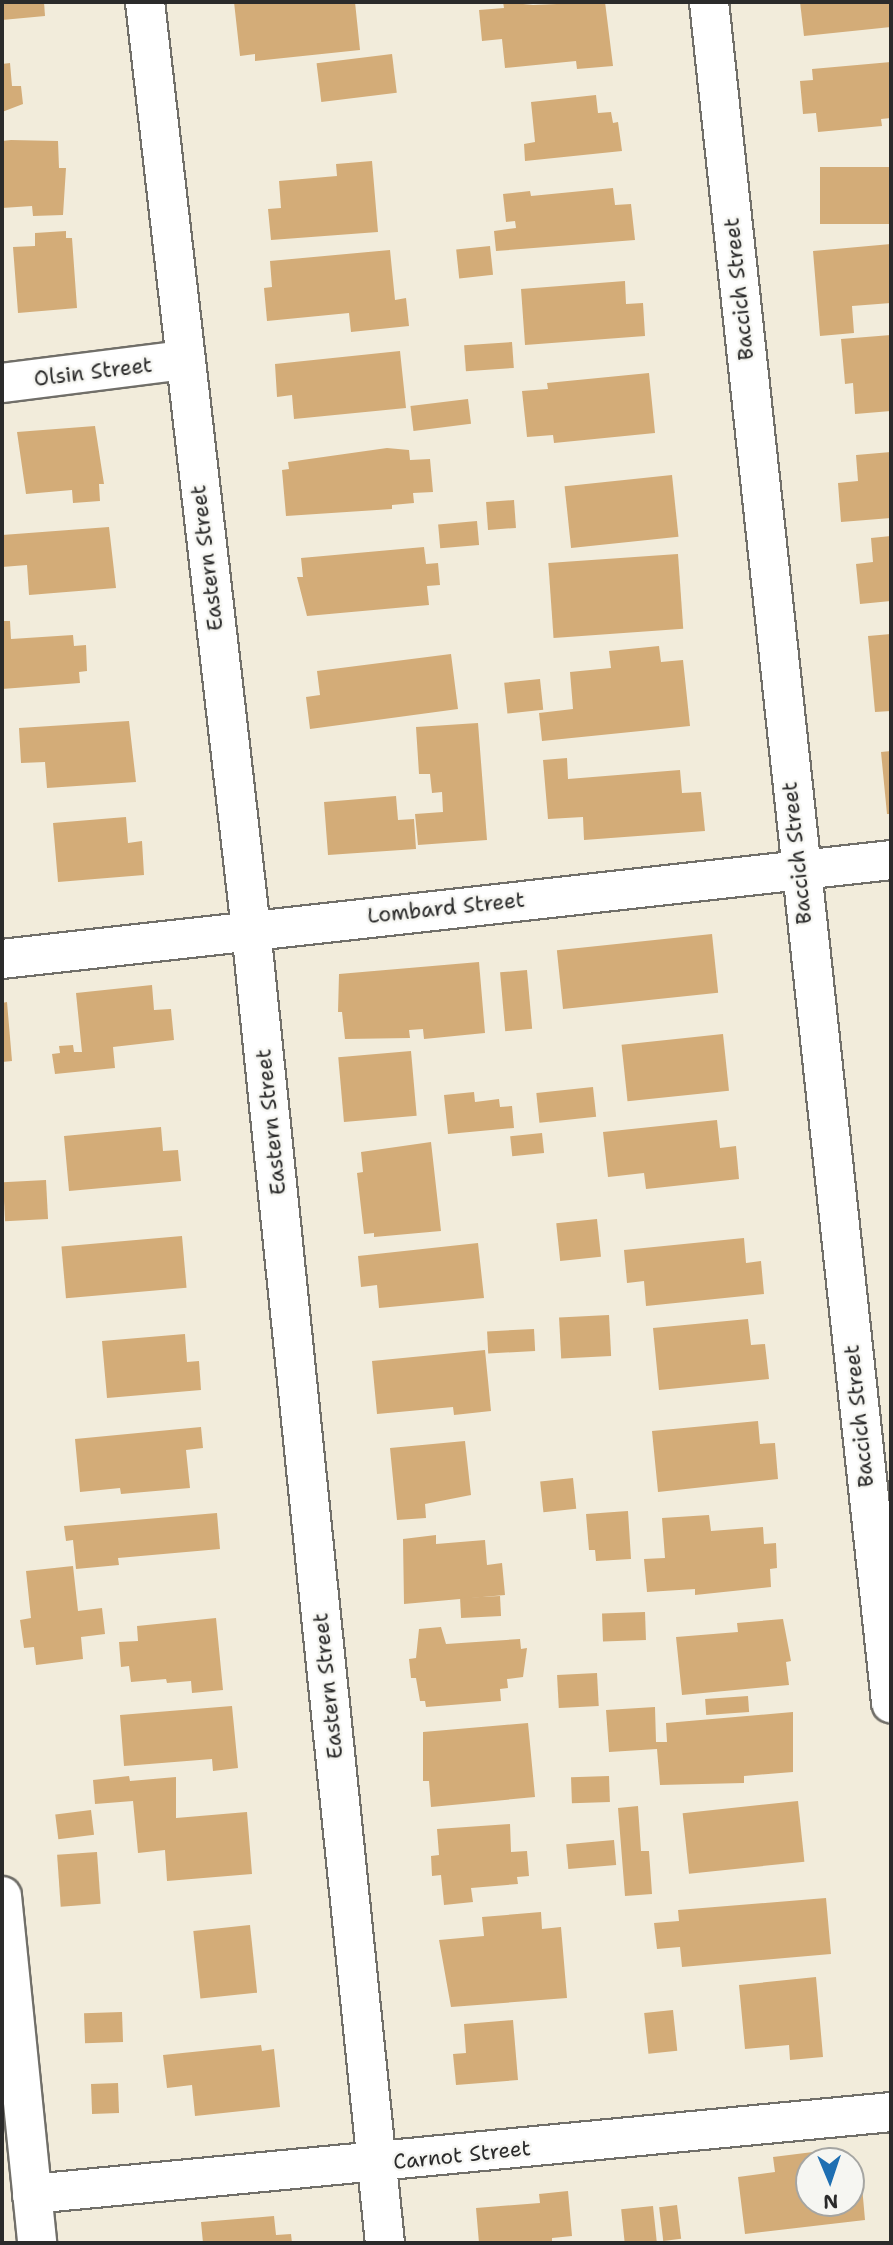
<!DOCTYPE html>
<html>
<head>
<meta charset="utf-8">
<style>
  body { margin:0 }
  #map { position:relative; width:893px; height:2245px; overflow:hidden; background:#f2ecdb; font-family:"Shantell Sans",sans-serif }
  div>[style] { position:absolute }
  .building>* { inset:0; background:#d3ac78; transform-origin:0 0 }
  .roads { filter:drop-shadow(2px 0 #716f69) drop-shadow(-2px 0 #716f69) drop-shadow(0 2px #716f69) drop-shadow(0 -2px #716f69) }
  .minor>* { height:38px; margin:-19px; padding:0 19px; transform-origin:19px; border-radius:19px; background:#fff }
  span { translate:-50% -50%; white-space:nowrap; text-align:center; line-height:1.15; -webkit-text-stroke:5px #f6f6f2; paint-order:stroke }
  .street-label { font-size:21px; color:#2b2b2b }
  .frame { position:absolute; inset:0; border:4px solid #2b2b2b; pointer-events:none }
  .north { position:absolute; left:795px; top:2147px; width:70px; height:70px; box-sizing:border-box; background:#f6f6f2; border:2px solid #a5a5a2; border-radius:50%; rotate:178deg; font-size:19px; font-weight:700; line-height:28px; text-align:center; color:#2b2b2b }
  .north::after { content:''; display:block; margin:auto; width:24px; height:32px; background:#1f6fb2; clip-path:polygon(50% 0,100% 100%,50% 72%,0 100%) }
</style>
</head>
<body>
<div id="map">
  <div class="building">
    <div style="clip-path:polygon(2px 2px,44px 2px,45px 16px,2px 20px)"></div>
    <div style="clip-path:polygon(234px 2px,355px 2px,360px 50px,255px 61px,255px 54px,240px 56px)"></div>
    <div style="clip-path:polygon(503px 2px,533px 5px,605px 2px,613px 66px,577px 69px,576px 61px,505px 68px,502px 39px,482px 41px,479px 10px,504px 8px)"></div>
    <div style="clip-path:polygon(800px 2px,891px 2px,891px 27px,804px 36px)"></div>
    <div style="left:392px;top:54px;width:39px;height:76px;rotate:83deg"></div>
    <div style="clip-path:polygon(891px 62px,891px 118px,881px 119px,882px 126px,818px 132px,816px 113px,803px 114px,800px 81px,813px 80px,812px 69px)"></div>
    <div style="clip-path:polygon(10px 63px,12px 86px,21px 86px,23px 104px,2px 112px,2px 64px)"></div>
    <div style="clip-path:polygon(596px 95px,598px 113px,611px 112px,613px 123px,618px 122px,622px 151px,525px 161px,524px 144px,535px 142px,531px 102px)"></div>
    <div style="clip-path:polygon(11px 140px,58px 141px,59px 168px,66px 168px,63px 215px,33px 216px,32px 206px,2px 208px,2px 141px)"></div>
    <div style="clip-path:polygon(372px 161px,378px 232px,271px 240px,268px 209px,281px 208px,279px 181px,337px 176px,336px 164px)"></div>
    <div style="left:891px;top:167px;width:57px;height:71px;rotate:90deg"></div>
    <div style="clip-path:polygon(613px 188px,615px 205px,631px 204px,635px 240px,496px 251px,494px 231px,516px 228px,515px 221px,506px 222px,503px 194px,530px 191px,531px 196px)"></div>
    <div style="clip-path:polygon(66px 231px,66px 238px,72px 238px,77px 308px,18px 313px,13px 247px,35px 246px,35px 233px)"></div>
    <div style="clip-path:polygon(891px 244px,891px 303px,852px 306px,854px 333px,820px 336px,813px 251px)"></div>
    <div style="left:490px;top:246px;width:29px;height:34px;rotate:84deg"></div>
    <div style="clip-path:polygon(390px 250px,395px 300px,406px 298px,409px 326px,351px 332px,349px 313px,267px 321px,264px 288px,272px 287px,270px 261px)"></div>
    <div style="clip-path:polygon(625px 281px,626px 304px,643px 303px,645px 336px,525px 345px,521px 289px)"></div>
    <div style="clip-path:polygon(891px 335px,891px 411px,855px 414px,853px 383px,845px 384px,841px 339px)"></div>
    <div style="left:512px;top:342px;width:26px;height:48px;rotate:86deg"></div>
    <div style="clip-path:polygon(400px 351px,406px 408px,294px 419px,292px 395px,277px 397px,275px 364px)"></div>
    <div style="clip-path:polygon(649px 373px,655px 433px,554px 443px,553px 435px,527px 437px,522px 391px,548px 389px,547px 383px)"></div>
    <div style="left:468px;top:399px;width:25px;height:58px;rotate:83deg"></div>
    <div style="clip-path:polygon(95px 426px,104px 484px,99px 484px,100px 501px,73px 503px,72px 490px,26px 494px,17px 432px)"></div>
    <div style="clip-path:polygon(387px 448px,409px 450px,410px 460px,430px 459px,433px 492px,413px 493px,414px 503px,392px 505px,392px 509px,286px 516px,282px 470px,289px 469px,288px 462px)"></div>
    <div style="clip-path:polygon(891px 452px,891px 518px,841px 522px,838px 483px,858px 481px,856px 455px)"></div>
    <div style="left:672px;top:475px;width:62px;height:108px;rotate:84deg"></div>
    <div style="left:514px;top:500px;width:28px;height:28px;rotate:86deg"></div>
    <div style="left:477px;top:521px;width:24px;height:39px;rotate:85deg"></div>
    <div style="clip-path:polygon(109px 527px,116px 588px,29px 595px,27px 565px,2px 567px,2px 535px)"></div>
    <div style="clip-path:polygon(891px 536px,891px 601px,860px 604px,856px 564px,873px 562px,871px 538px)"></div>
    <div style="clip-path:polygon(424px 547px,426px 564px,438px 563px,440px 585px,427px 586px,429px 605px,307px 616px,297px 577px,303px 577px,301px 558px)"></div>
    <div style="left:678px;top:554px;width:75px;height:130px;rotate:86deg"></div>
    <div style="clip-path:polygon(2px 621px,10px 621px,11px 639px,73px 635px,74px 646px,86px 645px,87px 671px,79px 672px,80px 683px,2px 689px)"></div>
    <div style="clip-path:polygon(891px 634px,891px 711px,875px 712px,868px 636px)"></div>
    <div style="clip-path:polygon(659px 646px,661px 662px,683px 660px,690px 726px,542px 741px,539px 713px,573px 709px,570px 672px,611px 668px,609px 651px)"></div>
    <div style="clip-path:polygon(451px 654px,458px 709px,310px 729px,306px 697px,320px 695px,317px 671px)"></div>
    <div style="left:540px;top:679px;width:31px;height:36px;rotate:84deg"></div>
    <div style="clip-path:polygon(129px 721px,136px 782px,47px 788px,45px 762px,21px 763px,19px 728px)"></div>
    <div style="clip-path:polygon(478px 723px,487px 840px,418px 845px,415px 814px,443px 812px,442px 792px,432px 793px,430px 774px,419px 774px,416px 727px)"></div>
    <div style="clip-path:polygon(891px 751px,891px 814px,887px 814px,881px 752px)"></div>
    <div style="clip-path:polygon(567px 758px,568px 779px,680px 770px,682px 793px,701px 792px,705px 831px,584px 840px,583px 817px,548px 819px,543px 760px)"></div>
    <div style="clip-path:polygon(396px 796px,398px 820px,414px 819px,416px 849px,328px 855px,324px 802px)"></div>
    <div style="clip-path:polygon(126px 817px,128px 843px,142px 841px,144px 875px,58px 882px,53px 823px)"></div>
    <div style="left:712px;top:934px;width:59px;height:156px;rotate:84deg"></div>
    <div style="clip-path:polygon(479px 962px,485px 1033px,424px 1039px,423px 1029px,409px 1030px,410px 1038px,345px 1039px,342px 1012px,338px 1012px,339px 974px)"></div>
    <div style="left:527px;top:970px;width:59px;height:27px;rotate:85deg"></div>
    <div style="clip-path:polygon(152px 985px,154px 1010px,171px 1009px,174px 1040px,113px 1047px,115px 1068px,55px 1074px,52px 1054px,60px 1053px,59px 1046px,73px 1045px,74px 1052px,82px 1052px,76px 993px)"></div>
    <div style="clip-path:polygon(7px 1002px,12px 1061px,2px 1062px,2px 1003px)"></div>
    <div style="left:723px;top:1034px;width:57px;height:102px;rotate:84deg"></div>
    <div style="left:411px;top:1051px;width:65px;height:73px;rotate:85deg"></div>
    <div style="left:593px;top:1087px;width:30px;height:57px;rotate:84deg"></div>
    <div style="clip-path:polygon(474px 1092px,475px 1102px,499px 1099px,500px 1107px,512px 1106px,514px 1128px,448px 1134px,444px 1095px)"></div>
    <div style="clip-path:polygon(717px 1120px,720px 1148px,736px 1146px,739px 1179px,646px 1189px,644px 1173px,608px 1177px,603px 1132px)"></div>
    <div style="clip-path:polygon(161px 1127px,163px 1151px,178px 1150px,181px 1181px,69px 1191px,64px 1136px)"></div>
    <div style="left:542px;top:1133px;width:20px;height:32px;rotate:84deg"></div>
    <div style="clip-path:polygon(431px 1142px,441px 1231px,374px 1237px,374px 1233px,364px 1234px,357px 1173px,363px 1172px,361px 1152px)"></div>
    <div style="left:46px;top:1180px;width:39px;height:43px;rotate:87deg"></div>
    <div style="left:597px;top:1219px;width:38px;height:41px;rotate:84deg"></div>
    <div style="left:182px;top:1236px;width:52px;height:121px;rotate:85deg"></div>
    <div style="clip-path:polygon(744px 1238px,746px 1263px,761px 1261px,764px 1294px,646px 1306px,644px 1281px,627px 1283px,624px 1250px)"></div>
    <div style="clip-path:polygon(478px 1243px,484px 1298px,379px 1308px,377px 1285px,361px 1287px,358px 1256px)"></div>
    <div style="left:609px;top:1315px;width:41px;height:50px;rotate:87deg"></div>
    <div style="clip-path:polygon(748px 1319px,751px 1345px,765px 1344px,769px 1379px,659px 1390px,653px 1328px)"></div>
    <div style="left:534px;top:1329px;width:22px;height:47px;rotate:87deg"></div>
    <div style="clip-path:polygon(185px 1334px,187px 1362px,199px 1361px,201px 1390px,107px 1398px,102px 1341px)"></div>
    <div style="clip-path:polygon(485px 1350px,491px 1411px,454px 1415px,453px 1407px,377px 1414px,372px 1361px)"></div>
    <div style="clip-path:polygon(758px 1421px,760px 1444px,775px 1443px,778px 1479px,658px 1492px,652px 1431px)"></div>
    <div style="clip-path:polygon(201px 1427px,203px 1448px,186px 1450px,190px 1488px,121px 1494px,120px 1488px,80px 1492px,75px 1439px)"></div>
    <div style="clip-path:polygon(465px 1441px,471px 1495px,425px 1504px,426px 1518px,397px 1520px,390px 1448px)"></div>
    <div style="left:573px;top:1478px;width:31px;height:33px;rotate:84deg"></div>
    <div style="clip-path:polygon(628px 1511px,631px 1559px,596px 1561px,595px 1550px,589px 1550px,586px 1514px)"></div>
    <div style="clip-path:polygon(217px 1513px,220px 1549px,118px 1558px,119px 1565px,76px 1569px,73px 1540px,66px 1541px,64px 1526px)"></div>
    <div style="clip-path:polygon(709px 1515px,711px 1531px,763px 1527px,764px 1544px,776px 1543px,777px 1568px,770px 1569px,771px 1587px,695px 1595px,695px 1589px,647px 1592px,644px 1559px,665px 1558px,662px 1518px)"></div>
    <div style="clip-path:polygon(436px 1535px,436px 1544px,485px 1540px,487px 1565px,502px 1563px,505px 1595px,404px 1604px,403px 1539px)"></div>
    <div style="clip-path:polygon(73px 1566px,78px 1611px,102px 1608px,105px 1634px,81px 1637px,83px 1659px,36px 1665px,34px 1647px,24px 1648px,20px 1620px,31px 1618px,26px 1571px)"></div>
    <div style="left:500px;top:1596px;width:20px;height:40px;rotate:87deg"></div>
    <div style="left:645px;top:1612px;width:28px;height:43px;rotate:88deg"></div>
    <div style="clip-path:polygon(216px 1618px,223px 1690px,192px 1693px,191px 1681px,167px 1683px,166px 1679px,131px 1682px,129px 1666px,121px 1667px,119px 1642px,138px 1641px,137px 1626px)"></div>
    <div style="clip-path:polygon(783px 1619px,791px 1661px,786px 1662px,789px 1685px,682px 1695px,676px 1637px,738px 1632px,737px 1623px)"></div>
    <div style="clip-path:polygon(441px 1627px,446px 1644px,520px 1639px,521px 1649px,527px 1648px,523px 1677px,507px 1679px,508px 1688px,500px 1689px,501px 1701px,426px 1707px,425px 1701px,420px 1701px,416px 1678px,411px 1678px,409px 1659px,416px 1658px,419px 1629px)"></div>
    <div style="left:597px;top:1673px;width:33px;height:40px;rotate:87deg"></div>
    <div style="left:748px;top:1696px;width:16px;height:43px;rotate:86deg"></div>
    <div style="clip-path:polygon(232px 1706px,238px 1768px,213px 1771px,212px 1759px,124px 1766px,120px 1715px)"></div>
    <div style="clip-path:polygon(655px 1707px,656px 1742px,667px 1742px,666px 1723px,793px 1712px,793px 1772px,744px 1776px,744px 1783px,660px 1785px,657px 1749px,609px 1752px,606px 1710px)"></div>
    <div style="clip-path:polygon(528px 1723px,535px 1797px,431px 1807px,429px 1781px,423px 1781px,423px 1732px)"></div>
    <div style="clip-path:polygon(129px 1776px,130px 1781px,176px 1777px,176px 1818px,247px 1812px,252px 1874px,167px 1881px,165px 1850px,138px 1853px,133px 1801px,95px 1804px,93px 1780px)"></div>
    <div style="left:609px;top:1776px;width:26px;height:38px;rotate:88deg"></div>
    <div style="left:798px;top:1801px;width:61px;height:116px;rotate:84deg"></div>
    <div style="clip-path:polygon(638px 1806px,641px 1851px,649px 1851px,652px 1894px,625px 1896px,618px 1808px)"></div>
    <div style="left:91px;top:1810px;width:25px;height:36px;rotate:83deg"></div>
    <div style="clip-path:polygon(510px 1824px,511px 1852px,527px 1851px,529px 1876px,517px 1877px,518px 1884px,471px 1888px,473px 1902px,444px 1905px,441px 1875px,432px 1876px,431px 1856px,439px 1855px,437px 1829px)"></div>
    <div style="left:614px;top:1840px;width:25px;height:48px;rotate:85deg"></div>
    <div style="left:97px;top:1852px;width:52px;height:40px;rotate:86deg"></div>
    <div style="clip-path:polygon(826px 1898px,831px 1954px,682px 1967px,680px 1947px,657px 1949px,654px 1923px,679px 1921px,678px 1910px)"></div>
    <div style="clip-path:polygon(541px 1912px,542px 1929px,561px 1927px,567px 1998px,451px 2007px,439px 1940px,484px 1936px,482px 1917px)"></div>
    <div style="left:250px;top:1925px;width:68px;height:57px;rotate:84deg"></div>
    <div style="clip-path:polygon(816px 1977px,823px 2057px,790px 2060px,789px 2045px,745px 2049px,739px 1985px)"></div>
    <div style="left:673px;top:2010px;width:41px;height:29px;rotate:84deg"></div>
    <div style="left:122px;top:2012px;width:30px;height:38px;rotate:88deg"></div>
    <div style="clip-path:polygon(513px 2020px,518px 2080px,456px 2085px,453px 2054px,466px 2053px,464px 2024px)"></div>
    <div style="clip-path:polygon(261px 2045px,262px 2051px,274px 2049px,280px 2107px,195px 2116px,192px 2085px,167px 2088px,163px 2055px)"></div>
    <div style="left:118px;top:2083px;width:30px;height:27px;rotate:88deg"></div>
    <div style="clip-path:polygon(813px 2152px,809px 2203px,851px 2203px,851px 2187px,862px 2186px,865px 2220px,745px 2234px,738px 2177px,775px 2172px,773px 2157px)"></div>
    <div style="clip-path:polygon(568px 2191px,572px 2236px,552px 2238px,552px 2243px,479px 2243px,476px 2208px,540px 2203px,539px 2194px)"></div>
    <div style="left:677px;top:2205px;width:34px;height:18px;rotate:83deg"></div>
    <div style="left:653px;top:2206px;width:37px;height:32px;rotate:84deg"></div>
    <div style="clip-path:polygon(274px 2216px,276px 2235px,291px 2234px,292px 2243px,203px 2243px,201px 2222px)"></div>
  </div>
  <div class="roads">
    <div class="minor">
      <div style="left:145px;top:2px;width:933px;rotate:83.48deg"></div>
      <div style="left:251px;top:929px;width:1321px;rotate:84.18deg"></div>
      <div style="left:709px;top:2px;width:1711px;rotate:83.89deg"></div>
      <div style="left:2px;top:383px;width:183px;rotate:-7.2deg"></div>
      <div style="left:2px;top:959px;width:894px;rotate:-6.35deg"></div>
      <div style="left:2px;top:1896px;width:349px;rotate:84.2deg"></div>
      <div style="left:32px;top:2194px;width:863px;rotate:-5.45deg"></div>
    </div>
  </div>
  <div class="street-label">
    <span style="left:739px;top:289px;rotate:-96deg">Baccich Street</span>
    <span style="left:93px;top:372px;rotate:-7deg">Olsin Street</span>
    <span style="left:207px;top:558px;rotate:-97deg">Eastern Street</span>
    <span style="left:797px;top:853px;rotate:-96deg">Baccich Street</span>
    <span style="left:446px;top:908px;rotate:-6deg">Lombard Street</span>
    <span style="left:271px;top:1122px;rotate:-96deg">Eastern Street</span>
    <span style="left:859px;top:1416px;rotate:-96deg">Baccich Street</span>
    <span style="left:328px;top:1686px;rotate:-96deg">Eastern Street</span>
    <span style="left:462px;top:2155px;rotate:-6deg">Carnot Street</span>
  </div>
  <div class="frame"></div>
  <div class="north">N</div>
</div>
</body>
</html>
